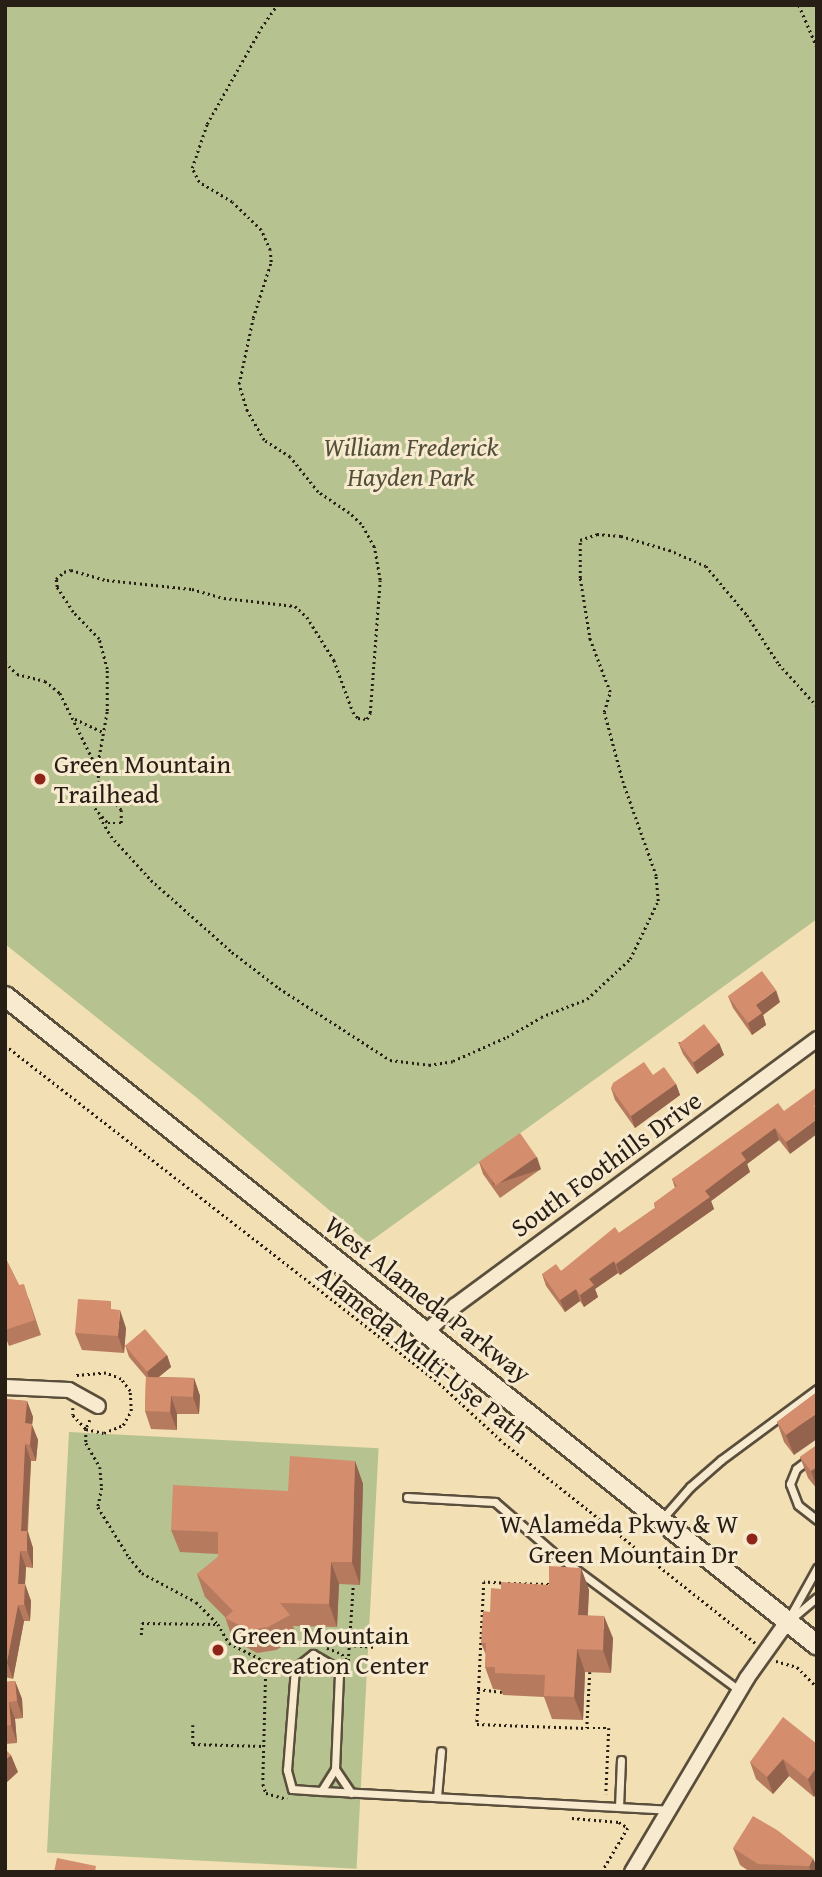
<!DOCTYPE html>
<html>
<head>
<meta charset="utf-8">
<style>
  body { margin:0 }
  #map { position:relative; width:822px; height:1877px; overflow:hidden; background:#f2dfb3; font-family:"Gentium Book Plus",serif }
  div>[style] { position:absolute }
  .green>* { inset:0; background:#b6c290; transform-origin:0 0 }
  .path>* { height:2.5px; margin-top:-1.25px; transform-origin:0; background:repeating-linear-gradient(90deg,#271e15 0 2px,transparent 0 5.5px) }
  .roads { filter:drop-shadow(2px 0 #5a4e3c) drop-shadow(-2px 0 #5a4e3c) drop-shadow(0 2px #5a4e3c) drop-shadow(0 -2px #5a4e3c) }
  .service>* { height:7px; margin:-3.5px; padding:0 3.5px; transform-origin:3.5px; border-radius:3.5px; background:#f7eace }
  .minor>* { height:14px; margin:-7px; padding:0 7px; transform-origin:7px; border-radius:7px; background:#f7eace }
  .secondary>* { height:19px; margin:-9.5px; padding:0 9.5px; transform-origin:9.5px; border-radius:9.5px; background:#f7eace }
  .wall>* { inset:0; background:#b67a5f }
  .shaded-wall>* { inset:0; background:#94634d; transform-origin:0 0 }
  .building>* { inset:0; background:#d48e6e; transform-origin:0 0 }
  .dots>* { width:19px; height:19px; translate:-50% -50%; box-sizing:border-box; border:4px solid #f7eace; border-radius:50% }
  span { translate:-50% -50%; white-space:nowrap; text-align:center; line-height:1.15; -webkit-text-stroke:6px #f7eace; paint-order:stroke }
  .park-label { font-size:26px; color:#524f3a; font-style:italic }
  .poi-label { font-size:26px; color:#271e15 }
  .left { translate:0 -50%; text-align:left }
  .right { translate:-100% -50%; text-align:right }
  .street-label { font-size:26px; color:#271e15 }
  .frame { position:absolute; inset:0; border:7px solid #271e15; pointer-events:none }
</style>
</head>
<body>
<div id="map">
  <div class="green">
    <div style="clip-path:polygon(5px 5px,817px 5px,817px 919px,368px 1243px,196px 1097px,5px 944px)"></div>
    <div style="left:69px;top:1432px;width:310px;height:421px;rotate:3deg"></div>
  </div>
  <div class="path">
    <div style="left:799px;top:5px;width:46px;rotate:66.8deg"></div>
    <div style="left:5px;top:662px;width:17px;rotate:45deg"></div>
    <div style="left:17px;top:674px;width:29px;rotate:14deg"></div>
    <div style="left:45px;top:681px;width:19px;rotate:39deg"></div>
    <div style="left:60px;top:693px;width:84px;rotate:63.7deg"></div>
    <div style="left:75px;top:719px;width:31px;rotate:25deg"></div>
    <div style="left:95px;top:808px;width:20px;rotate:49deg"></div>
    <div style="left:108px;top:823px;width:13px"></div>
    <div style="left:121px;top:823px;width:13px;rotate:-90deg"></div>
    <div style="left:121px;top:810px;width:35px;rotate:-129deg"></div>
    <div style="left:99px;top:783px;width:15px;rotate:-98deg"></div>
    <div style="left:97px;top:768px;width:58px;rotate:-80deg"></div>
    <div style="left:107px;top:711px;width:42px;rotate:-90deg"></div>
    <div style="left:107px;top:669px;width:31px;rotate:-105deg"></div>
    <div style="left:99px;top:639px;width:37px;rotate:-134deg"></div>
    <div style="left:73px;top:612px;width:30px;rotate:-123deg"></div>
    <div style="left:57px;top:587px;width:8px;rotate:-97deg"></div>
    <div style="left:56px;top:579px;width:11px;rotate:-41deg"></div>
    <div style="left:64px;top:572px;width:7px;rotate:-16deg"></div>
    <div style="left:71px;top:570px;width:37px;rotate:16deg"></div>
    <div style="left:107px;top:580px;width:85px;rotate:6deg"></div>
    <div style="left:192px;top:589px;width:33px;rotate:16deg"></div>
    <div style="left:224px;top:598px;width:71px;rotate:6.4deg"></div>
    <div style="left:295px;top:606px;width:16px;rotate:43deg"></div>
    <div style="left:307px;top:617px;width:51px;rotate:57.9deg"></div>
    <div style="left:334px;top:660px;width:55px;rotate:69.9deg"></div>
    <div style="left:353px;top:712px;width:8px;rotate:50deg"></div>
    <div style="left:358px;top:718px;width:9px;rotate:6deg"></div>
    <div style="left:367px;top:719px;width:7px;rotate:-63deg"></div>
    <div style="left:370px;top:713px;width:133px;rotate:-85.7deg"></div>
    <div style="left:380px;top:580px;width:34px;rotate:-100deg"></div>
    <div style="left:374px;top:547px;width:26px;rotate:-119deg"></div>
    <div style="left:361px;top:524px;width:16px;rotate:-137deg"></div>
    <div style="left:349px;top:513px;width:37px;rotate:-146deg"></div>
    <div style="left:318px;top:492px;width:45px;rotate:-128.7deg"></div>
    <div style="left:290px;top:457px;width:31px;rotate:-147deg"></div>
    <div style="left:264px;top:440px;width:34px;rotate:-120deg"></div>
    <div style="left:247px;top:411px;width:28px;rotate:-107deg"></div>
    <div style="left:239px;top:384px;width:67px;rotate:-78deg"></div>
    <div style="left:253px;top:318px;width:59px;rotate:-72.2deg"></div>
    <div style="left:271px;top:262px;width:12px;rotate:-95deg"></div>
    <div style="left:270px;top:250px;width:22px;rotate:-114deg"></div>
    <div style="left:261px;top:230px;width:40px;rotate:-136deg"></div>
    <div style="left:232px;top:202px;width:39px;rotate:-149deg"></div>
    <div style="left:199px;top:182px;width:16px;rotate:-117deg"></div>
    <div style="left:192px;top:168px;width:46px;rotate:-71.2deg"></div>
    <div style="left:207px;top:124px;width:110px;rotate:-60.6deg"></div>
    <div style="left:261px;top:28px;width:28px;rotate:-55deg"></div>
    <div style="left:100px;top:817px;width:22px;rotate:60deg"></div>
    <div style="left:111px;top:836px;width:59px;rotate:47.7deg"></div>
    <div style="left:151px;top:880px;width:108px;rotate:41.6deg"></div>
    <div style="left:232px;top:952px;width:59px;rotate:37.5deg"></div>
    <div style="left:279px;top:988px;width:132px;rotate:33deg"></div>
    <div style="left:390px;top:1060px;width:39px;rotate:7deg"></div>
    <div style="left:429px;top:1065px;width:24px;rotate:-9deg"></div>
    <div style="left:453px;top:1061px;width:59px;rotate:-24deg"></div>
    <div style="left:507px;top:1037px;width:39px;rotate:-30deg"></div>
    <div style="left:541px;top:1017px;width:49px;rotate:-21.4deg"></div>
    <div style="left:587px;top:999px;width:59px;rotate:-42.9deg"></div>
    <div style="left:630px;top:959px;width:64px;rotate:-64.2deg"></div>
    <div style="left:658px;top:901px;width:25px;rotate:-95deg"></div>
    <div style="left:656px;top:876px;width:99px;rotate:-109.5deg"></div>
    <div style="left:623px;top:783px;width:73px;rotate:-105deg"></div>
    <div style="left:604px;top:712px;width:21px;rotate:-73deg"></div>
    <div style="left:610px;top:692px;width:56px;rotate:-111deg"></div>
    <div style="left:590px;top:640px;width:63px;rotate:-99.2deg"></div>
    <div style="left:580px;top:578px;width:38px;rotate:-90deg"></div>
    <div style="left:580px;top:540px;width:18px;rotate:-19deg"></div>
    <div style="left:597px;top:534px;width:24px;rotate:5deg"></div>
    <div style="left:621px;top:536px;width:50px;rotate:16.3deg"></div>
    <div style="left:669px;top:550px;width:40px;rotate:23.4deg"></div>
    <div style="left:706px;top:566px;width:64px;rotate:50.1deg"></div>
    <div style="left:747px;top:615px;width:59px;rotate:56.9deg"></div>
    <div style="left:779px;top:664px;width:57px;rotate:47.9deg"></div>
    <div style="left:5px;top:1045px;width:550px;rotate:37.91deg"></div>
    <div style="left:439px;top:1383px;width:88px;rotate:42.7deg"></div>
    <div style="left:504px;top:1443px;width:321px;rotate:38.5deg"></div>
    <div style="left:73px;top:1408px;width:7px;rotate:90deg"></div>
    <div style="left:73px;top:1415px;width:19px;rotate:47deg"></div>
    <div style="left:86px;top:1429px;width:18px;rotate:13deg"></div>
    <div style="left:104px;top:1433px;width:21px;rotate:-23deg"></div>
    <div style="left:123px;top:1425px;width:16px;rotate:-60deg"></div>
    <div style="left:131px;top:1411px;width:20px;rotate:-93deg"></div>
    <div style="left:130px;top:1391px;width:15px;rotate:-127deg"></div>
    <div style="left:121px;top:1379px;width:16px;rotate:-158deg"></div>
    <div style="left:106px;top:1373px;width:32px;rotate:175deg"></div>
    <div style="left:90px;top:1420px;width:10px;rotate:114deg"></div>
    <div style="left:86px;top:1429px;width:14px;rotate:90deg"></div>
    <div style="left:86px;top:1443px;width:28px;rotate:60deg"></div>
    <div style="left:100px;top:1467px;width:21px;rotate:85deg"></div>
    <div style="left:102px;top:1488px;width:19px;rotate:102deg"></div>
    <div style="left:98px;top:1507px;width:59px;rotate:58.2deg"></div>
    <div style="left:129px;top:1557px;width:21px;rotate:51deg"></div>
    <div style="left:142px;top:1573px;width:61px;rotate:28.2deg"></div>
    <div style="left:196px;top:1602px;width:31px;rotate:45deg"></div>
    <div style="left:218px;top:1624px;width:22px;rotate:60deg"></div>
    <div style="left:229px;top:1643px;width:37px;rotate:27deg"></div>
    <div style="left:262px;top:1660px;width:9px;rotate:63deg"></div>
    <div style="left:266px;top:1668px;width:116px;rotate:91.5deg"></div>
    <div style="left:263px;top:1784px;width:9px;rotate:72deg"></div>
    <div style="left:266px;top:1793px;width:22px;rotate:16deg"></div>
    <div style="left:501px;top:1583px;width:17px;rotate:-177deg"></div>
    <div style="left:484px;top:1582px;width:142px;rotate:92.8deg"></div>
    <div style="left:477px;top:1724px;width:110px;rotate:2.1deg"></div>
    <div style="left:508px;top:1583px;width:42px;rotate:1.4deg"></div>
    <div style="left:141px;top:1635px;width:12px;rotate:-85deg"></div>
    <div style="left:142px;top:1623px;width:76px;rotate:0.8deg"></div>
    <div style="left:349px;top:1645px;width:27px;rotate:4deg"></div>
    <div style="left:327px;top:1648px;width:16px;rotate:22deg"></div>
    <div style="left:342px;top:1654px;width:9px;rotate:49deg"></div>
    <div style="left:348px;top:1661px;width:76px;rotate:-86.2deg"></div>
    <div style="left:776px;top:1661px;width:22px;rotate:16deg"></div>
    <div style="left:797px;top:1667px;width:28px;rotate:45deg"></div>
    <div style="left:266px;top:1668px;width:17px;rotate:-10deg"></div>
    <div style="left:590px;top:1672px;width:56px;rotate:93.1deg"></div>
    <div style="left:587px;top:1728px;width:22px"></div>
    <div style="left:609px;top:1728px;width:66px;rotate:92.6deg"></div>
    <div style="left:478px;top:1689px;width:24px;rotate:7deg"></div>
    <div style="left:193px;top:1725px;width:19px;rotate:90deg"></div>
    <div style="left:193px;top:1744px;width:71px;rotate:1.6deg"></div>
    <div style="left:572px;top:1818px;width:47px;rotate:4.9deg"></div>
    <div style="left:619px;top:1822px;width:11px;rotate:34deg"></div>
    <div style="left:628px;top:1828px;width:51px;rotate:120.6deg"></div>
  </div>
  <div class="roads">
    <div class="service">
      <div style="left:817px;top:1453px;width:26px;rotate:143deg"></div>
      <div style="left:796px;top:1469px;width:16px;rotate:112deg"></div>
      <div style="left:790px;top:1484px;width:22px;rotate:69deg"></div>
      <div style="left:798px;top:1505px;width:24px;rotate:38deg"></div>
      <div style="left:407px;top:1497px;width:88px;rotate:3.3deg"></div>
      <div style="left:495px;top:1502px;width:79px;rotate:40.9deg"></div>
      <div style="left:555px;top:1554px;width:229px;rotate:36.5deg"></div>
      <div style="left:662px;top:1519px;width:43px;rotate:-48.8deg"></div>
      <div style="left:690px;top:1487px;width:41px;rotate:-41.1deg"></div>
      <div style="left:721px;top:1460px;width:119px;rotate:-36.5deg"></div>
      <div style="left:791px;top:1619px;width:34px;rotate:-40deg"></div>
      <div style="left:788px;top:1620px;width:60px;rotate:-60.9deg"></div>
      <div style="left:335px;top:1769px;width:26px;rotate:122deg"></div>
      <div style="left:321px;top:1791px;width:29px;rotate:-176deg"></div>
      <div style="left:292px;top:1789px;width:20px;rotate:-105deg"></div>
      <div style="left:287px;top:1770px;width:102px;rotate:-85.5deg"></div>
      <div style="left:295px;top:1668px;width:23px;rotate:-38deg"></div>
      <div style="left:313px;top:1654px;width:24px;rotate:30deg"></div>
      <div style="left:334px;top:1666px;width:9px;rotate:58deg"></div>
      <div style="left:339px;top:1674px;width:95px;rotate:92.4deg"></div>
      <div style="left:335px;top:1769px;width:29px;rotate:56deg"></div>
      <div style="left:321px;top:1791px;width:349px;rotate:3.1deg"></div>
      <div style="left:437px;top:1797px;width:46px;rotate:-85deg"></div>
      <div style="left:619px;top:1807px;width:47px;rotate:-87.6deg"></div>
    </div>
    <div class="minor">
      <div style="left:427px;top:1331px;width:38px;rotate:-42deg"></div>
      <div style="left:455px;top:1306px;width:450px;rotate:-36.4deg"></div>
      <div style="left:5px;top:1387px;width:64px;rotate:2.7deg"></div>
      <div style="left:69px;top:1390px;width:33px;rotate:29deg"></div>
      <div style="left:632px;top:1872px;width:226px;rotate:-59.3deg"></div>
      <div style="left:747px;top:1678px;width:69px;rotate:-54.5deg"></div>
    </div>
    <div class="secondary">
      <div style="left:5px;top:996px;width:1039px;rotate:38.63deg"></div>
    </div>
  </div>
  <div class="wall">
    <div style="clip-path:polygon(728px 996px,780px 1002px,763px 1015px,766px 1025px,752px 1035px,733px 1008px)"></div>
    <div style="clip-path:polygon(678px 1042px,719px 1043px,724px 1055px,697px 1074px,683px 1054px)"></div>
    <div style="clip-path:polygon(653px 1075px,676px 1084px,680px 1095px,635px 1128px,615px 1100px,611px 1088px)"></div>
    <div style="clip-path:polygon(784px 1111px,790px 1154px,779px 1140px,747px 1164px,750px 1172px,711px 1201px,714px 1209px,620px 1275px,618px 1273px,595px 1289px,598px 1297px,584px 1307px,580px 1301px,565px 1312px,546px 1286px,542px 1274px,561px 1271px,619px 1233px,655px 1208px,654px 1203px,675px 1188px,672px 1179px)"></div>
    <div style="clip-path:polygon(479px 1162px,541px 1169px,500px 1198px,483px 1174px)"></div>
    <div style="clip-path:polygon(5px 1257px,19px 1285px,29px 1299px,41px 1335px,9px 1346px,5px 1336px)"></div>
    <div style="clip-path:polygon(126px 1328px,124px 1353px,82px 1350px,75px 1333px)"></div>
    <div style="clip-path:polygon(125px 1345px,167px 1355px,171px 1367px,159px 1377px,194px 1378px,200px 1396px,199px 1414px,177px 1414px,177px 1430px,151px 1429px,145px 1411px,146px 1377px,129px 1357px)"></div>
    <div style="clip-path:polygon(817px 1392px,794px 1455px,784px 1442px,777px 1422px)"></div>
    <div style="clip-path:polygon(5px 1399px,27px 1401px,33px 1417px,32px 1425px,38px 1440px,36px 1461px,31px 1461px,28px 1531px,33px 1548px,33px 1568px,26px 1567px,25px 1584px,31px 1601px,30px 1621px,24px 1621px,13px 1679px,5px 1677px)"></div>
    <div style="clip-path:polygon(817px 1445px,817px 1489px,808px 1478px,800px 1457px)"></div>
    <div style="clip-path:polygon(355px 1461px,363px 1484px,360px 1585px,339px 1584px,337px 1627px,293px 1626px,298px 1638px,276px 1650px,257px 1653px,233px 1640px,225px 1617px,205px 1597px,197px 1574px,218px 1557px,218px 1554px,180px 1552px,171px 1530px,288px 1491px)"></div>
    <div style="clip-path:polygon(581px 1568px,589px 1590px,588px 1615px,613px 1638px,611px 1673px,585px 1672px,583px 1720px,552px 1719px,544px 1697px,503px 1695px,501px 1690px,493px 1689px,485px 1667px,486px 1655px,481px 1643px,490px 1612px,501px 1589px,549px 1585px)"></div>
    <div style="clip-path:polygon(15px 1681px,22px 1699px,23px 1718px,15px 1719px,17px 1743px,5px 1744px,5px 1682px)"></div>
    <div style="clip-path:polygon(817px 1744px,814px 1797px,789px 1776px,773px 1794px,756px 1779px,750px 1762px)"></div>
    <div style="clip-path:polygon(733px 1848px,817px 1868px,817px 1872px,750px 1872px,740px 1865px)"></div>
  </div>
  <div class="shaded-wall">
    <div style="clip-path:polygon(776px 990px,780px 1002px,763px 1015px,766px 1025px,752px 1035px,748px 1023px,756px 1005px)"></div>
    <div style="clip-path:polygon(719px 1043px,724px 1055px,697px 1074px,693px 1062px)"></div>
    <div style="clip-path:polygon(676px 1084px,680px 1095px,635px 1128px,631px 1116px)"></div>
    <div style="clip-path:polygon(817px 1119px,817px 1134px,790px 1154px,786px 1142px)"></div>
    <div style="clip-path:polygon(775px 1128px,779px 1140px,747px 1164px,750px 1172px,711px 1201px,714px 1209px,620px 1275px,616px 1264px,741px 1153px)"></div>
    <div style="left:537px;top:1157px;width:13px;height:50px;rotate:72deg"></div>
    <div style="clip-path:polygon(614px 1261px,618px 1273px,595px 1289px,598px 1297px,584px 1307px,580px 1295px,589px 1279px)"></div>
    <div style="clip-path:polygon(576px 1289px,580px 1301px,565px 1312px,560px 1300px)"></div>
    <div style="clip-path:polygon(120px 1310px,126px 1328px,124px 1353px,118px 1336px)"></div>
    <div style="clip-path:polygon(167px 1355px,171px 1367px,151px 1383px,147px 1372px)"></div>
    <div style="clip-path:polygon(194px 1378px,200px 1396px,199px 1414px,193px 1397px)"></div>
    <div style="clip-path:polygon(171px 1396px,177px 1414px,177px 1430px,170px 1412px)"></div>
    <div style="clip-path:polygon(27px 1401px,33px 1417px,32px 1425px,38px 1440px,36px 1461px,30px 1445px,25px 1423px)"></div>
    <div style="clip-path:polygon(817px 1413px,817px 1439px,794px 1455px,786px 1435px)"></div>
    <div style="clip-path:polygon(25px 1444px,31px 1461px,27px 1531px,33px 1548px,33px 1568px,21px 1531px)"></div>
    <div style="clip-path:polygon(355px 1461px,363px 1484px,360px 1585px,352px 1562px)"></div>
    <div style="clip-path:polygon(817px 1467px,817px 1487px,811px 1471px)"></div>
    <div style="clip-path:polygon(20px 1551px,26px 1567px,25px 1584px,31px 1601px,30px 1621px,18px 1584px)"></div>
    <div style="clip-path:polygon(331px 1562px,339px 1584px,337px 1627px,329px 1604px)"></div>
    <div style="clip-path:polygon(581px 1568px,589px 1590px,586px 1637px,578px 1615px)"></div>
    <div style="clip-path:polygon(18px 1605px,24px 1621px,13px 1679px,7px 1662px)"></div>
    <div style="clip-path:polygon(604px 1616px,613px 1638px,611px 1673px,603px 1650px)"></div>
    <div style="clip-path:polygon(577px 1649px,585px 1672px,583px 1720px,574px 1697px)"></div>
    <div style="clip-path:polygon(15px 1681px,22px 1699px,23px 1718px,17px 1701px)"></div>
    <div style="clip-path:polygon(9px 1702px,15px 1719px,17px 1743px,11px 1725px)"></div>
    <div style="clip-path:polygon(11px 1755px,18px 1772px,5px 1784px,5px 1760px)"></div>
    <div style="clip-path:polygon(783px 1759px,789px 1776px,773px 1794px,767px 1777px)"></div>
    <div style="clip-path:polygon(817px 1767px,817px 1793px,814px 1797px,808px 1779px)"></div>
    <div style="clip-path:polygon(813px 1858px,817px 1868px,817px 1872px,811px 1872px,809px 1866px)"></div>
  </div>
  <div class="building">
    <div style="clip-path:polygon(762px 971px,776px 990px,756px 1005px,762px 1013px,748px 1023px,728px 996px)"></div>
    <div style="left:704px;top:1024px;width:24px;height:32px;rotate:52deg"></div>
    <div style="clip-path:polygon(644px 1062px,653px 1075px,664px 1067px,676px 1084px,631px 1116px,611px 1088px,613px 1083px)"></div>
    <div style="clip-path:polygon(817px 1087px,817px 1104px,814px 1106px,817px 1110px,817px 1119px,786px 1142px,775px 1128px,741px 1153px,746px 1160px,705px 1191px,710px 1197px,616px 1264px,614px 1261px,589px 1279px,594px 1285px,580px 1295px,576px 1289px,560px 1300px,542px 1274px,556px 1264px,561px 1271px,615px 1227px,619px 1233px,656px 1207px,654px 1203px,677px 1186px,672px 1179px,778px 1103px,784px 1111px)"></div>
    <div style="left:520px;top:1133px;width:29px;height:50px;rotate:55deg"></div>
    <div style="clip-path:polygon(5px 1257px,19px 1285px,24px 1284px,35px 1320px,5px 1330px)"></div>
    <div style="clip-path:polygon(78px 1299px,111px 1301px,111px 1309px,120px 1310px,118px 1336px,75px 1333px)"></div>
    <div style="left:145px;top:1329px;width:34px;height:26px;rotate:50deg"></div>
    <div style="clip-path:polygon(146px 1377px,194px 1378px,193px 1397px,171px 1396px,170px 1412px,145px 1411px)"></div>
    <div style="clip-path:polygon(817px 1392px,817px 1413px,786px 1435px,777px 1422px)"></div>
    <div style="clip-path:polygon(5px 1399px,27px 1401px,25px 1423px,32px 1424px,30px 1445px,25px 1444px,21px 1531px,27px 1531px,27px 1551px,20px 1551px,18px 1584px,25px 1584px,24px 1605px,18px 1605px,7px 1662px,5px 1662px)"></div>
    <div style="clip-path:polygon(817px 1445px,817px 1467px,811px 1471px,800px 1457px)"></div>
    <div style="clip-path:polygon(290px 1456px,355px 1461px,352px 1562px,331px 1562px,329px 1604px,280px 1603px,290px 1615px,268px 1627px,249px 1630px,225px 1618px,233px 1611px,197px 1574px,218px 1557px,218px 1532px,171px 1530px,173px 1485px,288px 1491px)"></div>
    <div style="clip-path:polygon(549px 1566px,581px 1568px,578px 1615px,604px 1616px,603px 1650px,577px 1649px,574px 1697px,544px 1696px,545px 1675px,495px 1673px,495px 1667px,485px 1667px,486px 1643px,481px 1643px,483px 1611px,490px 1612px,491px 1588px,501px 1589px,501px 1582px,549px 1585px)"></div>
    <div style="clip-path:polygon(15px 1681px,17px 1701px,9px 1702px,11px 1725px,5px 1726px,5px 1682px)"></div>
    <div style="clip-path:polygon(783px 1717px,817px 1744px,817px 1767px,808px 1779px,783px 1759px,767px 1777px,750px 1762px)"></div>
    <div style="clip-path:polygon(5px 1749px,11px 1755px,5px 1760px)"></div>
    <div style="clip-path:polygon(753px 1816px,777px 1830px,813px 1858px,809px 1866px,758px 1864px,733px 1848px)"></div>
    <div style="clip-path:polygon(57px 1858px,96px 1866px,95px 1872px,54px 1872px)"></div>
    <div style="left:196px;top:1871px;width:35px;height:1px"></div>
  </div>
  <div class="dots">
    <div style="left:40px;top:779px;background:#8f2418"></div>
    <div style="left:752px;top:1539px;background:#8f2418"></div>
    <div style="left:218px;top:1650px;background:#8f2418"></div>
  </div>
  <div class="park-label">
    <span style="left:411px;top:462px">William Frederick<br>Hayden Park</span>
  </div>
  <div class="poi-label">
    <span class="left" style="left:54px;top:779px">Green Mountain<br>Trailhead</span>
    <span class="right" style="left:738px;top:1539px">W Alameda Pkwy &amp; W<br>Green Mountain Dr</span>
    <span class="left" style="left:232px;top:1650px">Green Mountain<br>Recreation Center</span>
  </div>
  <div class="street-label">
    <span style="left:606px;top:1164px;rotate:-36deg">South Foothills Drive</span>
    <span style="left:428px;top:1299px;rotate:38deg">West Alameda Parkway</span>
    <span style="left:423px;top:1354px;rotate:39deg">Alameda Multi-Use Path</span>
  </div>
  <div class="frame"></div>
</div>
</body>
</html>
